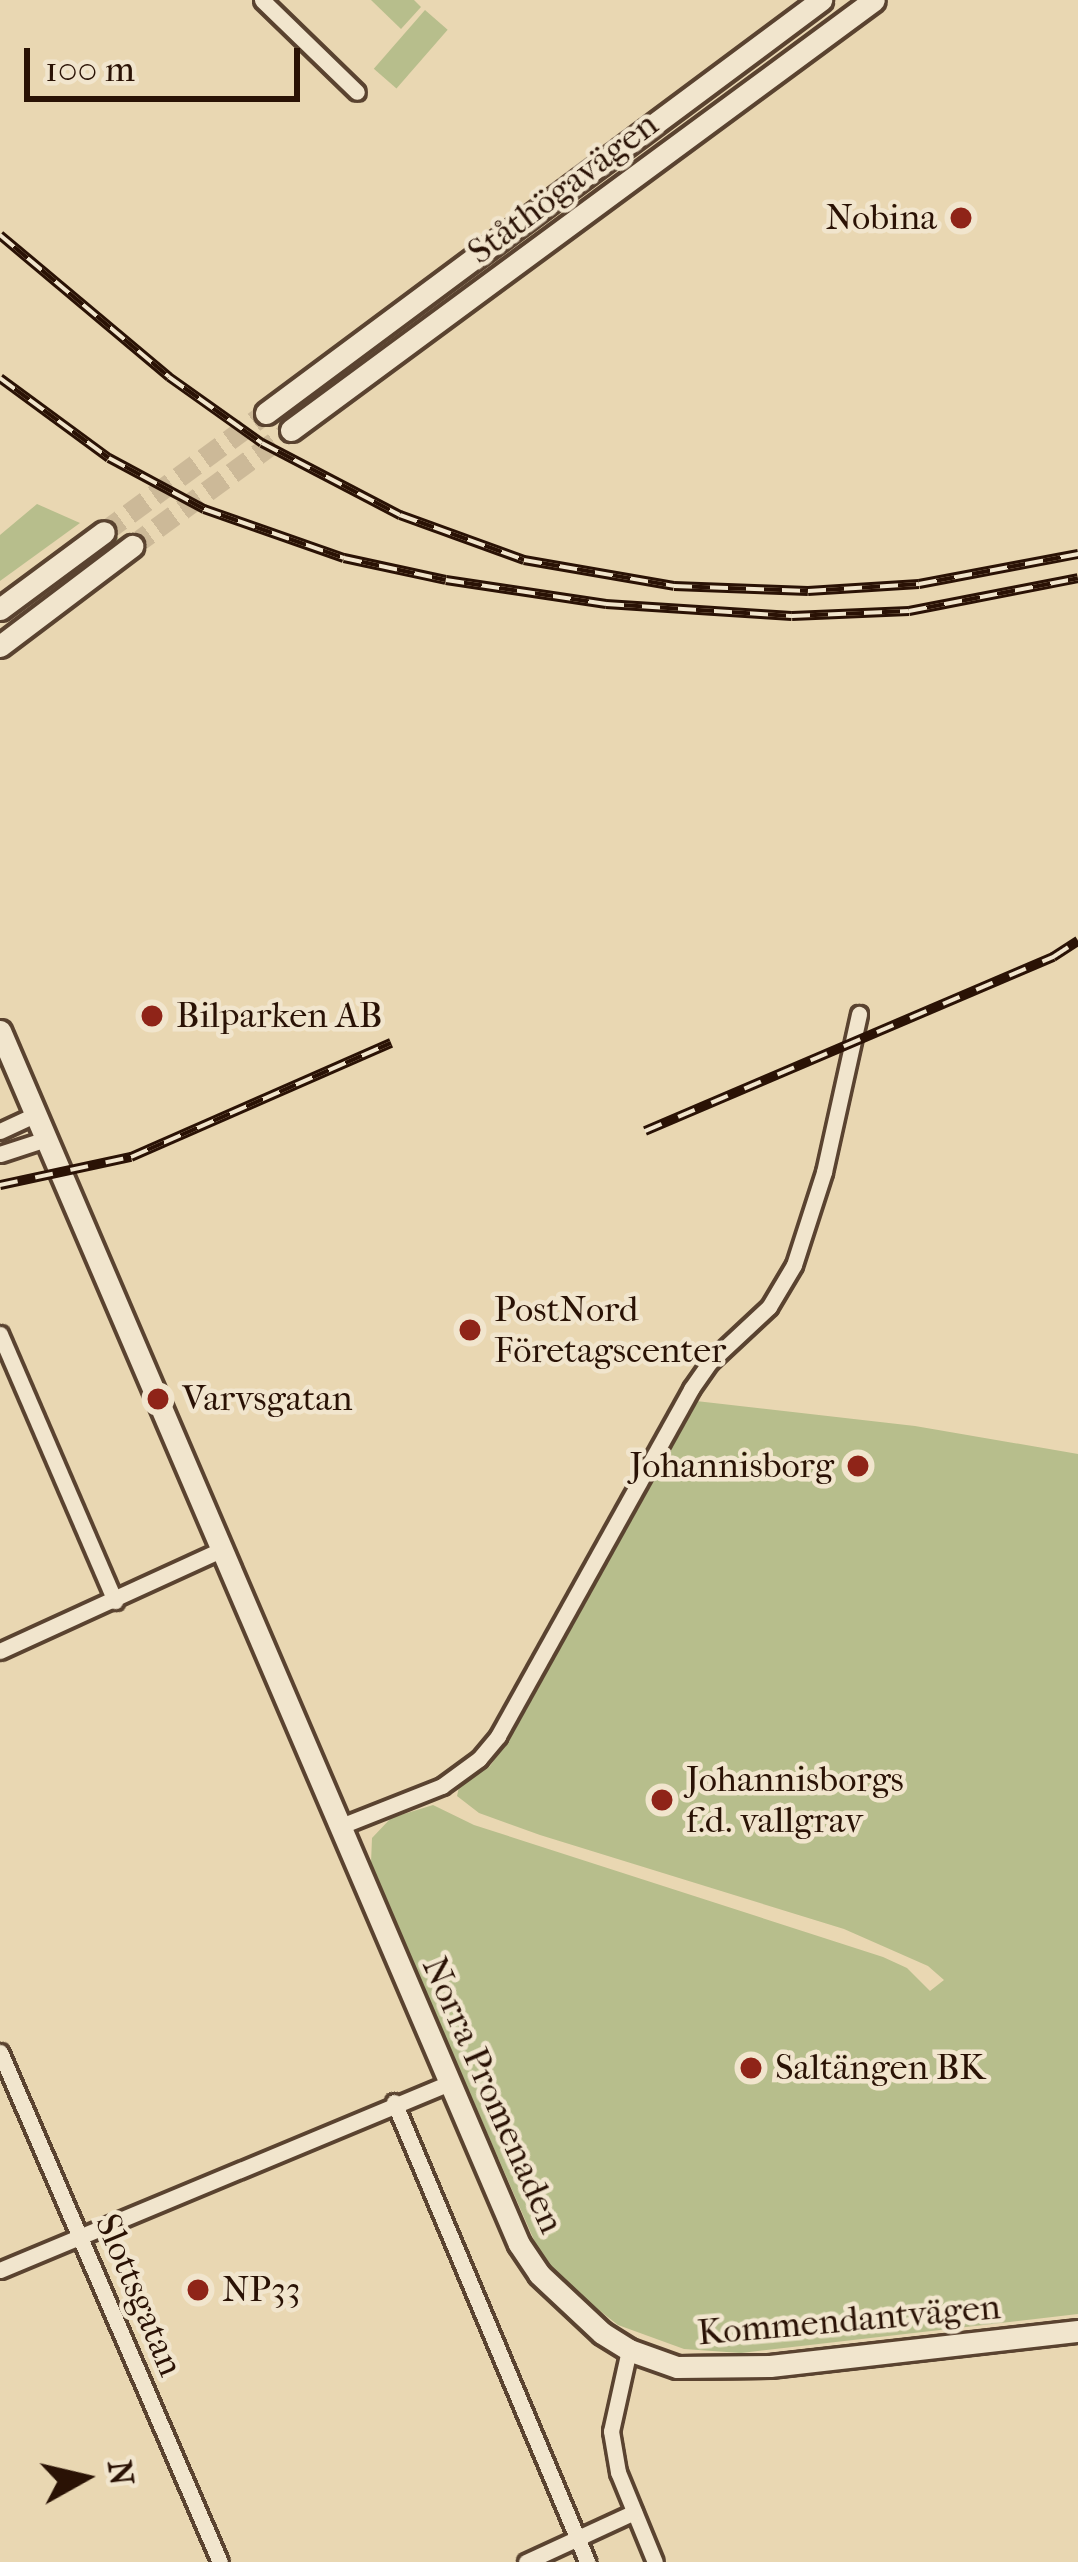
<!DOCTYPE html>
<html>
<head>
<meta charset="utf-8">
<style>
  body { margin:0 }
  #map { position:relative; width:1078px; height:2562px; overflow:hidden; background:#e9d7b2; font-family:"IM FELL French Canon",serif }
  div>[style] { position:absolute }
  .green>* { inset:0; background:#b7be8c; transform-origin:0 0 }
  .secondary-tunnel>* { height:21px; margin-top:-10.5px; transform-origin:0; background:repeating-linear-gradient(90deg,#ccb998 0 21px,transparent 0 31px) }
  .roads { filter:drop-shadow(3px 0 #5a4330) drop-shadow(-3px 0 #5a4330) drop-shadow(0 3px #5a4330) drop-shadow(0 -3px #5a4330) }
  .street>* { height:15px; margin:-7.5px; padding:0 7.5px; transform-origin:7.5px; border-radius:7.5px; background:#f1e5cd }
  .secondary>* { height:21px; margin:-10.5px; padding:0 10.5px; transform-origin:10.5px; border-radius:10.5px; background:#f1e5cd }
  .rail>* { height:10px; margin-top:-5px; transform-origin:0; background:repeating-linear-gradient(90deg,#f1e5cd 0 18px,#2a1205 0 36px); box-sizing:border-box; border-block:3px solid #2a1205 }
  .dots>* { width:33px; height:33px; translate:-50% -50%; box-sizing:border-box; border:6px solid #f1e5cd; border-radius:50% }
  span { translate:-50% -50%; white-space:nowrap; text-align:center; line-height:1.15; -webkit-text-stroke:9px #f1e5cd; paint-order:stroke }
  .street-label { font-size:36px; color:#2a1205 }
  .poi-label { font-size:36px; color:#2a1205 }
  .right { translate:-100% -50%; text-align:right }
  .left { translate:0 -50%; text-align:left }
  .north { position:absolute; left:24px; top:2418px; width:120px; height:120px; -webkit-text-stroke:9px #f1e5cd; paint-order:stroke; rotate:82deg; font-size:33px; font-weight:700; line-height:48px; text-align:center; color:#2a1205 }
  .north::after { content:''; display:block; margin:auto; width:42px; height:54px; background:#2a1205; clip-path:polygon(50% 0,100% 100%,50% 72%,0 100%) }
  .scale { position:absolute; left:24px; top:48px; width:276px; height:54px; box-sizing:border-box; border:6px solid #2a1205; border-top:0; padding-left:15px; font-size:36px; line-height:42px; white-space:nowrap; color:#2a1205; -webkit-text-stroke:9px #f1e5cd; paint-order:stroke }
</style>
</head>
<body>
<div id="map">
  <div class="green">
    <div style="clip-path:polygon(371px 0,414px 0,421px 7px,401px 29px)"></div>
    <div style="left:425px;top:10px;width:30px;height:78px;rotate:41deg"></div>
    <div style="clip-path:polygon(37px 504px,80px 523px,0 581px,0 535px)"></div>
    <div style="left:117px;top:537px;width:8px;height:145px;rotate:50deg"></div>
    <div style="clip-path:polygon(696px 1401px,915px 1426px,1078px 1454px,1078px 2314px,741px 2353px,684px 2349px,618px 2325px,568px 2286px,541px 2256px,395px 1922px,371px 1863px,372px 1838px,391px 1818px,433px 1805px,474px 1825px,883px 1957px,907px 1968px,930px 1991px,944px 1980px,928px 1966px,844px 1929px,540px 1835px,479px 1813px,457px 1796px,459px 1787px,490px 1766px,504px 1746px)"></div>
  </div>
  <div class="secondary-tunnel">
    <div style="left:104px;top:532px;width:201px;rotate:-36.3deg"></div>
    <div style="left:132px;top:546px;width:197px;rotate:-36.1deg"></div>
  </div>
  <div class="roads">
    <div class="street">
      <div style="left:262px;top:0;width:132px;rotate:44.1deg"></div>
      <div style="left:0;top:1131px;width:38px;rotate:-25deg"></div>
      <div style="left:0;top:1154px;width:48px;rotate:-18.1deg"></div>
      <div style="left:0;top:1334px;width:291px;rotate:66.7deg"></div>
      <div style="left:0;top:1651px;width:245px;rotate:-24.6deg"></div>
      <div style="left:341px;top:1826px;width:109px;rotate:-21.6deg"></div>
      <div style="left:442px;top:1786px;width:46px;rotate:-36.1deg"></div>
      <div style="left:479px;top:1759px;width:30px;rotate:-50deg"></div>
      <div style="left:498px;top:1736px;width:397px;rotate:-60.9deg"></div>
      <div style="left:691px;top:1389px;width:33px;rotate:-55deg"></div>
      <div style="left:710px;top:1362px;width:81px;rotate:-43deg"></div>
      <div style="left:769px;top:1307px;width:49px;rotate:-59.2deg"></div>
      <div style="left:794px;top:1265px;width:98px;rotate:-72.1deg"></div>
      <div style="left:824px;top:1172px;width:162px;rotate:-77.5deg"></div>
      <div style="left:0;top:2052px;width:555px;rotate:66.67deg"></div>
      <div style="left:394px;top:2102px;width:499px;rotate:67.2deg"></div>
      <div style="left:0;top:2270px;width:486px;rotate:-22.6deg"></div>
      <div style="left:629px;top:2350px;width:83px;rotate:102.5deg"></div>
      <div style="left:611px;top:2431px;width:42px;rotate:80.3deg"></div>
      <div style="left:618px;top:2472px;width:97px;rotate:67.7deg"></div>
      <div style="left:526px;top:2562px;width:119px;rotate:-24.8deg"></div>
    </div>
    <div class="secondary">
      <div style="left:266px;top:413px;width:692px;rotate:-36.65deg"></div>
      <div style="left:291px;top:430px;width:724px;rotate:-36.41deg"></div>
      <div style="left:0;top:609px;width:129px;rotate:-36.5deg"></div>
      <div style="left:0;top:646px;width:166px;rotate:-37.1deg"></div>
      <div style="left:0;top:1031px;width:1319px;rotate:66.84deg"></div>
      <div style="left:519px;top:2244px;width:36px;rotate:56deg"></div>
      <div style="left:539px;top:2274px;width:86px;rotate:43.1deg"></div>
      <div style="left:602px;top:2333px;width:32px;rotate:32deg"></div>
      <div style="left:629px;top:2350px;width:51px;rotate:19.5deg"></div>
      <div style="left:677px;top:2367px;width:93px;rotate:-0.6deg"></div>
      <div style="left:770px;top:2366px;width:310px;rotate:-6.5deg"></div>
    </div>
  </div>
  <div class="rail">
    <div style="left:0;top:235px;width:221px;rotate:40deg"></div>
    <div style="left:169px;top:377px;width:114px;rotate:35.4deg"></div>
    <div style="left:262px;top:443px;width:156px;rotate:27.6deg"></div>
    <div style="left:400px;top:515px;width:132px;rotate:19.9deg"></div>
    <div style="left:524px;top:560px;width:152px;rotate:9.8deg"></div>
    <div style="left:674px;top:586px;width:134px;rotate:2.1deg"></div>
    <div style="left:808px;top:591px;width:111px;rotate:-3.6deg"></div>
    <div style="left:919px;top:584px;width:162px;rotate:-10.7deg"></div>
    <div style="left:0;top:378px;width:135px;rotate:36.3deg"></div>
    <div style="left:109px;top:458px;width:108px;rotate:28.2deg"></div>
    <div style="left:204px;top:509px;width:148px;rotate:19.3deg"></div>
    <div style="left:344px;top:558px;width:104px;rotate:12.2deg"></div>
    <div style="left:446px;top:580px;width:162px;rotate:8.5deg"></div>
    <div style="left:606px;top:604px;width:186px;rotate:3.7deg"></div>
    <div style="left:792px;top:616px;width:117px;rotate:-2.4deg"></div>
    <div style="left:909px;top:611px;width:172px;rotate:-11deg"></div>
    <div style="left:645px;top:1131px;width:444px;rotate:-23.1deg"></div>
    <div style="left:1053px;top:957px;width:30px;rotate:-33deg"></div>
    <div style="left:0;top:1185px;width:134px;rotate:-12.1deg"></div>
    <div style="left:131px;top:1157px;width:284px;rotate:-23.7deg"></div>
  </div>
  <div class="dots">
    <div style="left:961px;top:218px;background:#8f2418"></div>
    <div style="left:152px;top:1016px;background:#8f2418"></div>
    <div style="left:470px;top:1330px;background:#8f2418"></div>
    <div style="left:158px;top:1399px;background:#8f2418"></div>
    <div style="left:858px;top:1466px;background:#8f2418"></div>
    <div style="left:662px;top:1800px;background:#8f2418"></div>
    <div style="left:751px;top:2068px;background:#8f2418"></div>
    <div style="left:198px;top:2290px;background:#8f2418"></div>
  </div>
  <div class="street-label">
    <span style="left:563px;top:188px;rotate:-37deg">Ståthögavägen</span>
    <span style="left:493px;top:2095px;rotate:66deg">Norra Promenaden</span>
    <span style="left:139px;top:2295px;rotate:67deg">Slottsgatan</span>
    <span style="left:849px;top:2320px;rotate:-5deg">Kommendantvägen</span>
  </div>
  <div class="poi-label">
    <span class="right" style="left:937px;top:218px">Nobina</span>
    <span class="left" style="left:176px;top:1016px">Bilparken AB</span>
    <span class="left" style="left:494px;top:1330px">PostNord<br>Företagscenter</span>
    <span class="left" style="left:182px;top:1399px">Varvsgatan</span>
    <span class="right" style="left:834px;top:1466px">Johannisborg</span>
    <span class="left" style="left:686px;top:1800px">Johannisborgs<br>f.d. vallgrav</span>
    <span class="left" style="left:775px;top:2068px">Saltängen BK</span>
    <span class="left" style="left:222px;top:2290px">NP33</span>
  </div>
  <div class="north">N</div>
  <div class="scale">100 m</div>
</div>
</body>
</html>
